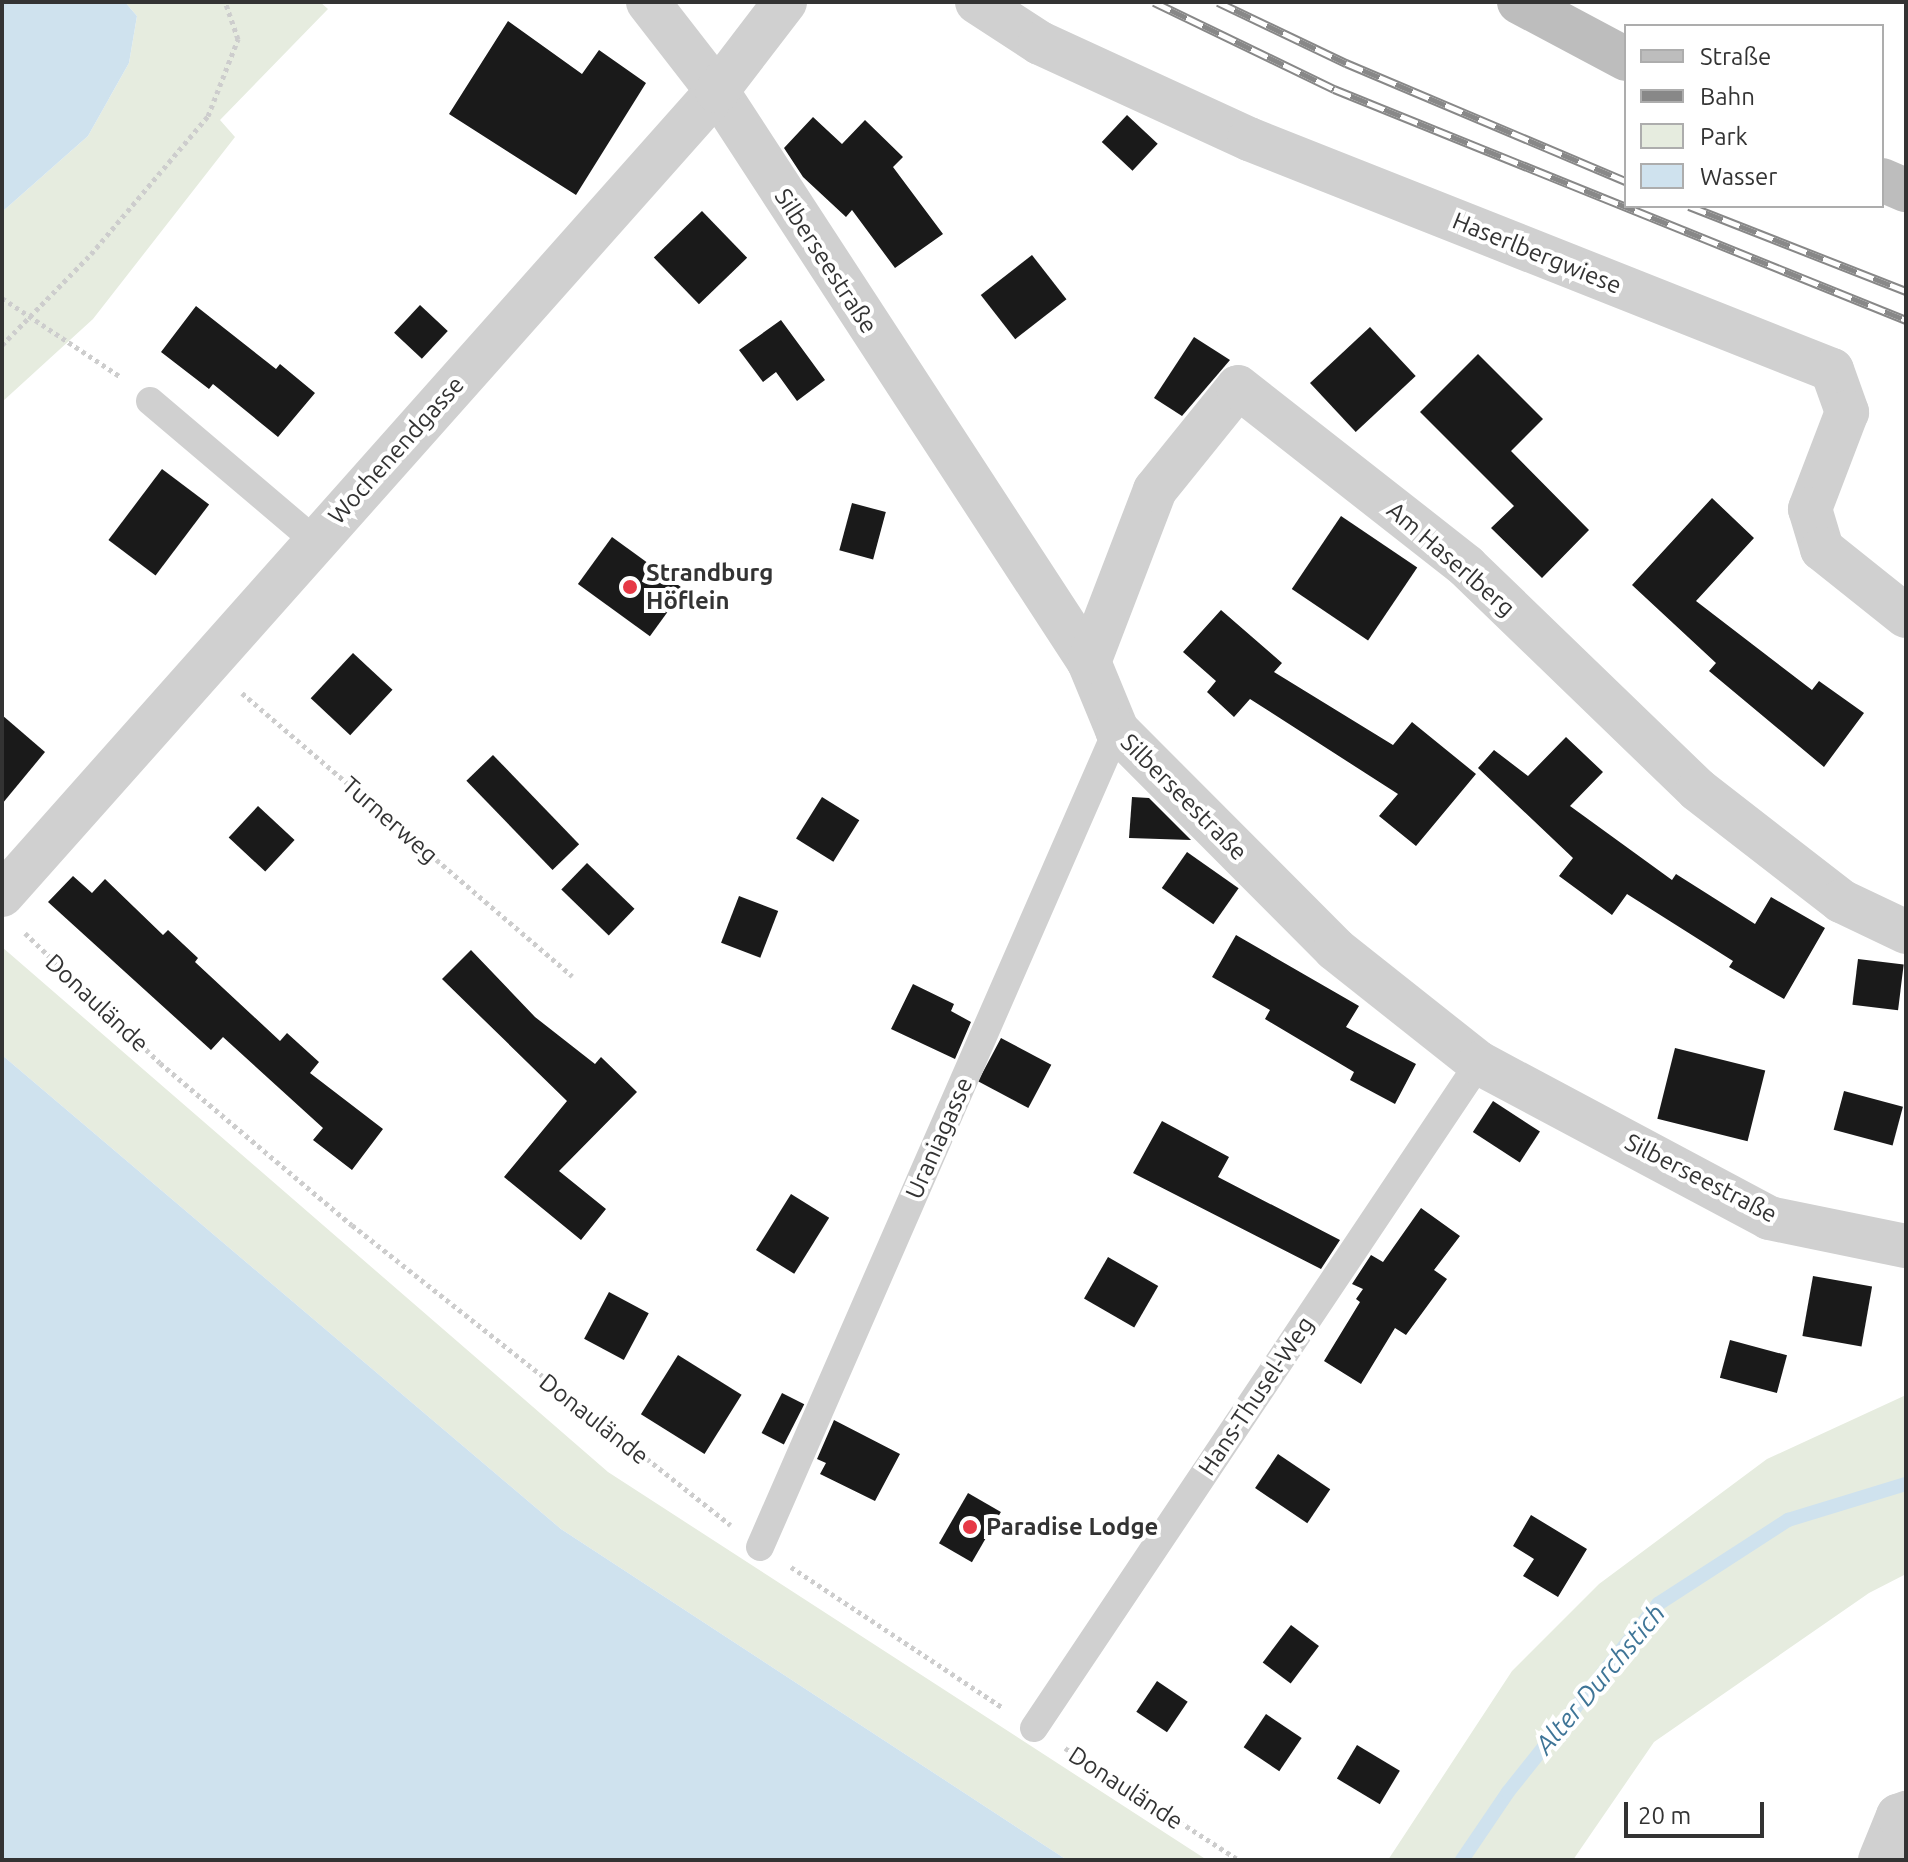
<!DOCTYPE html>
<html>
<head>
<meta charset="utf-8">
<style>
  body { margin:0 }
  #map { position:relative; width:1908px; height:1862px; overflow:hidden; background:#fff; font-family:Ubuntu,sans-serif }
  div>[style] { position:absolute }
  .green>* { inset:0; background:#e6ecdf }
  .water>* { inset:0; background:#cfe2ee }
  .stream>* { height:14px; margin:-7px; padding:0 7px; transform-origin:7px; border-radius:7px; background:#cfe2ee }
  .building>* { inset:0; background:#1a1a1a; transform-origin:0 0 }
  .path>* { height:5px; margin-top:-2.5px; transform-origin:0; background:repeating-linear-gradient(90deg,#cdcdcd 0 4px,transparent 0 8px) }
  .service>* { height:28px; margin:-14px; padding:0 14px; transform-origin:14px; border-radius:14px; background:#d0d0d0 }
  .minor>* { height:44px; margin:-22px; padding:0 22px; transform-origin:22px; border-radius:22px; background:#d0d0d0 }
  .secondary>* { height:44px; margin:-22px; padding:0 22px; transform-origin:22px; border-radius:22px; background:#bdbdbd }
  .rail>* { height:9px; margin-top:-4.5px; transform-origin:0; background:repeating-linear-gradient(90deg,#fff 0 18px,#888 0 36px); box-sizing:border-box; border-block:2px solid #888 }
  .dots>* { width:22px; height:22px; translate:-50% -50%; box-sizing:border-box; border:4px solid #fff; border-radius:50% }
  span { translate:-50% -50%; white-space:nowrap; text-align:center; line-height:1.15; -webkit-text-stroke:8px #fff; paint-order:stroke }
  .street-label { font-size:24px; color:#333 }
  .poi-label { font-size:24px; color:#333; font-weight:700 }
  .left { translate:0 -50%; text-align:left }
  .water-label { font-size:26px; color:#3f7597; font-style:italic }
  .frame { position:absolute; inset:0; border:4px solid #333; pointer-events:none }
  .legend { position:absolute; left:1624px; top:24px; width:260px; height:184px; box-sizing:border-box; background:#fff; border:2px solid #adadad; margin:0; padding:10px 14px; list-style:none; font-size:24px; color:#333 }
  .legend li { display:flex; align-items:center; gap:16px; height:40px }
  .legend b { width:40px; border:2px solid #adadad }
  .scale { position:absolute; left:1624px; top:1802px; width:140px; height:36px; box-sizing:border-box; border:4px solid #333; border-top:0; padding-left:10px; font-size:24px; line-height:28px; white-space:nowrap; color:#333; -webkit-text-stroke:6px #fff; paint-order:stroke }
</style>
</head>
<body>
<div id="map">
  <div class="green">
    <div style="clip-path:polygon(125px 2px,320px 2px,328px 9px,220px 120px,235px 137px,93px 319px,2px 402px,2px 212px,88px 136px,129px 63px,137px 16px)"></div>
    <div style="clip-path:polygon(2px 947px,608px 1472px,1207px 1860px,1067px 1860px,561px 1529px,2px 1055px)"></div>
    <div style="clip-path:polygon(1906px 1395px,1906px 1574px,1869px 1593px,1654px 1742px,1573px 1860px,1388px 1860px,1512px 1671px,1599px 1584px,1767px 1459px)"></div>
  </div>
  <div class="water">
    <div style="clip-path:polygon(2px 2px,125px 2px,137px 16px,129px 63px,88px 136px,2px 212px)"></div>
    <div style="clip-path:polygon(2px 1055px,561px 1529px,1067px 1860px,2px 1860px)"></div>
  </div>
  <div class="stream">
    <div style="left:1462px;top:1860px;width:82px;rotate:-55.9deg"></div>
    <div style="left:1508px;top:1792px;width:241px;rotate:-51.4deg"></div>
    <div style="left:1658px;top:1604px;width:155px;rotate:-32.9deg"></div>
    <div style="left:1788px;top:1520px;width:123px;rotate:-17deg"></div>
  </div>
  <div class="building">
    <div style="clip-path:polygon(508px 21px,582px 74px,599px 50px,646px 83px,576px 195px,449px 114px)"></div>
    <div style="left:1127px;top:115px;width:42px;height:37px;rotate:43deg"></div>
    <div style="clip-path:polygon(813px 117px,842px 144px,865px 120px,903px 157px,893px 167px,943px 234px,895px 268px,852px 210px,846px 217px,803px 177px,784px 148px)"></div>
    <div style="left:702px;top:211px;width:65px;height:67px;rotate:46deg"></div>
    <div style="left:1032px;top:255px;width:56px;height:65px;rotate:52deg"></div>
    <div style="left:420px;top:305px;width:38px;height:38px;rotate:43deg"></div>
    <div style="clip-path:polygon(196px 306px,276px 369px,280px 364px,315px 393px,278px 437px,213px 384px,209px 389px,161px 352px)"></div>
    <div style="clip-path:polygon(781px 320px,825px 380px,797px 401px,776px 372px,763px 382px,739px 350px)"></div>
    <div style="left:1370px;top:327px;width:67px;height:82px;rotate:47deg"></div>
    <div style="clip-path:polygon(1194px 337px,1230px 360px,1182px 416px,1154px 398px)"></div>
    <div style="clip-path:polygon(1478px 354px,1543px 419px,1511px 451px,1589px 530px,1542px 578px,1491px 528px,1514px 506px,1420px 412px)"></div>
    <div style="left:162px;top:469px;width:59px;height:89px;rotate:37deg"></div>
    <div style="clip-path:polygon(1712px 498px,1754px 538px,1696px 601px,1812px 690px,1819px 681px,1864px 713px,1824px 767px,1709px 671px,1716px 663px,1632px 585px)"></div>
    <div style="left:852px;top:503px;width:35px;height:49px;rotate:15deg"></div>
    <div style="left:1341px;top:516px;width:92px;height:88px;rotate:34deg"></div>
    <div style="left:612px;top:537px;width:89px;height:58px;rotate:36deg"></div>
    <div style="clip-path:polygon(1221px 610px,1282px 663px,1274px 672px,1393px 745px,1412px 722px,1476px 774px,1416px 846px,1379px 816px,1398px 794px,1250px 699px,1234px 717px,1207px 692px,1216px 681px,1183px 652px)"></div>
    <div style="left:353px;top:653px;width:54px;height:62px;rotate:43deg"></div>
    <div style="clip-path:polygon(2px 715px,45px 752px,2px 804px)"></div>
    <div style="clip-path:polygon(1566px 737px,1603px 772px,1570px 806px,1672px 880px,1676px 874px,1755px 924px,1771px 897px,1825px 928px,1784px 999px,1729px 967px,1733px 961px,1627px 894px,1612px 915px,1559px 876px,1573px 858px,1478px 768px,1494px 750px,1528px 776px)"></div>
    <div style="left:493px;top:755px;width:124px;height:37px;rotate:46deg"></div>
    <div style="left:822px;top:797px;width:44px;height:49px;rotate:32deg"></div>
    <div style="clip-path:polygon(1132px 797px,1149px 798px,1191px 840px,1129px 838px)"></div>
    <div style="left:258px;top:806px;width:50px;height:43px;rotate:43deg"></div>
    <div style="left:1187px;top:852px;width:63px;height:44px;rotate:35deg"></div>
    <div style="left:587px;top:863px;width:66px;height:37px;rotate:44deg"></div>
    <div style="clip-path:polygon(73px 876px,92px 893px,105px 879px,163px 935px,168px 930px,198px 958px,195px 962px,280px 1041px,287px 1033px,319px 1062px,310px 1073px,383px 1129px,352px 1170px,313px 1140px,323px 1128px,223px 1037px,211px 1050px,48px 902px)"></div>
    <div style="left:739px;top:896px;width:42px;height:50px;rotate:21deg"></div>
    <div style="clip-path:polygon(1236px 935px,1359px 1006px,1346px 1027px,1416px 1064px,1395px 1104px,1350px 1080px,1354px 1072px,1265px 1019px,1270px 1010px,1212px 977px)"></div>
    <div style="clip-path:polygon(471px 950px,535px 1017px,595px 1064px,601px 1057px,637px 1092px,559px 1171px,606px 1209px,581px 1240px,504px 1177px,567px 1101px,442px 979px)"></div>
    <div style="left:1858px;top:959px;width:46px;height:46px;rotate:7deg"></div>
    <div style="clip-path:polygon(913px 984px,954px 1004px,951px 1011px,971px 1022px,955px 1059px,891px 1029px)"></div>
    <div style="left:1001px;top:1038px;width:57px;height:49px;rotate:28deg"></div>
    <div style="left:1675px;top:1048px;width:93px;height:73px;rotate:14deg"></div>
    <div style="left:1844px;top:1091px;width:61px;height:40px;rotate:15deg"></div>
    <div style="left:1493px;top:1101px;width:56px;height:37px;rotate:33deg"></div>
    <div style="clip-path:polygon(1162px 1121px,1229px 1157px,1218px 1177px,1340px 1240px,1321px 1269px,1133px 1173px)"></div>
    <div style="left:791px;top:1194px;width:45px;height:66px;rotate:32deg"></div>
    <div style="clip-path:polygon(1421px 1208px,1460px 1236px,1434px 1270px,1447px 1279px,1406px 1335px,1395px 1328px,1361px 1384px,1324px 1361px,1360px 1302px,1356px 1299px,1363px 1289px,1352px 1284px,1371px 1255px,1383px 1262px)"></div>
    <div style="left:1108px;top:1257px;width:58px;height:48px;rotate:30deg"></div>
    <div style="left:1813px;top:1276px;width:60px;height:61px;rotate:10deg"></div>
    <div style="left:609px;top:1292px;width:45px;height:53px;rotate:28deg"></div>
    <div style="left:1730px;top:1340px;width:59px;height:39px;rotate:15deg"></div>
    <div style="left:678px;top:1355px;width:75px;height:70px;rotate:32deg"></div>
    <div style="left:782px;top:1393px;width:25px;height:45px;rotate:27deg"></div>
    <div style="clip-path:polygon(834px 1420px,900px 1454px,875px 1501px,820px 1474px,826px 1463px,817px 1459px)"></div>
    <div style="left:1278px;top:1454px;width:63px;height:41px;rotate:34deg"></div>
    <div style="left:968px;top:1493px;width:38px;height:58px;rotate:30deg"></div>
    <div style="clip-path:polygon(1531px 1515px,1587px 1549px,1558px 1597px,1523px 1576px,1534px 1559px,1513px 1546px)"></div>
    <div style="left:1291px;top:1625px;width:35px;height:47px;rotate:37deg"></div>
    <div style="left:1157px;top:1681px;width:37px;height:37px;rotate:34deg"></div>
    <div style="left:1266px;top:1714px;width:43px;height:40px;rotate:34deg"></div>
    <div style="left:1357px;top:1745px;width:50px;height:39px;rotate:31deg"></div>
  </div>
  <div class="path">
    <div style="left:2px;top:298px;width:143px;rotate:33.6deg"></div>
    <div style="left:2px;top:345px;width:127px;rotate:-45.6deg"></div>
    <div style="left:91px;top:254px;width:181px;rotate:-49.7deg"></div>
    <div style="left:208px;top:116px;width:83px;rotate:-68.7deg"></div>
    <div style="left:238px;top:39px;width:39px;rotate:-109deg"></div>
    <div style="left:242px;top:693px;width:435px;rotate:40.6deg"></div>
    <div style="left:25px;top:933px;width:187px;rotate:43.9deg"></div>
    <div style="left:160px;top:1063px;width:251px;rotate:40.2deg"></div>
    <div style="left:352px;top:1225px;width:483px;rotate:38.4deg"></div>
    <div style="left:791px;top:1567px;width:255px;rotate:33.6deg"></div>
    <div style="left:1065px;top:1748px;width:207px;rotate:32.8deg"></div>
  </div>
  <div class="service">
    <div style="left:150px;top:401px;width:216px;rotate:40.3deg"></div>
    <div style="left:760px;top:1547px;width:892px;rotate:-66.4deg"></div>
    <div style="left:1034px;top:1728px;width:800px;rotate:-56.21deg"></div>
  </div>
  <div class="minor">
    <div style="left:648px;top:2px;width:113px;rotate:52.2deg"></div>
    <div style="left:717px;top:91px;width:681px;rotate:56.92deg"></div>
    <div style="left:1089px;top:662px;width:74px;rotate:67.6deg"></div>
    <div style="left:1117px;top:730px;width:309px;rotate:45.1deg"></div>
    <div style="left:1335px;top:949px;width:184px;rotate:38.4deg"></div>
    <div style="left:1479px;top:1063px;width:329px;rotate:28.1deg"></div>
    <div style="left:1769px;top:1218px;width:140px;rotate:11.6deg"></div>
    <div style="left:977px;top:2px;width:75px;rotate:33.1deg"></div>
    <div style="left:1040px;top:43px;width:230px;rotate:24.7deg"></div>
    <div style="left:1249px;top:139px;width:627px;rotate:21.61deg"></div>
    <div style="left:1832px;top:370px;width:45px;rotate:70.3deg"></div>
    <div style="left:1847px;top:412px;width:104px;rotate:110.9deg"></div>
    <div style="left:1810px;top:509px;width:42px;rotate:73.3deg"></div>
    <div style="left:1822px;top:549px;width:107px;rotate:38.6deg"></div>
    <div style="left:1089px;top:662px;width:184px;rotate:-69deg"></div>
    <div style="left:1155px;top:490px;width:132px;rotate:-51.1deg"></div>
    <div style="left:1238px;top:387px;width:290px;rotate:38.1deg"></div>
    <div style="left:1466px;top:566px;width:322px;rotate:44deg"></div>
    <div style="left:1698px;top:790px;width:181px;rotate:37.8deg"></div>
    <div style="left:1841px;top:901px;width:72px;rotate:25.5deg"></div>
    <div style="left:2px;top:895px;width:1076px;rotate:-48.35deg"></div>
    <div style="left:717px;top:91px;width:112px;rotate:-52.6deg"></div>
    <div style="left:1880px;top:1860px;width:48px;rotate:-67.8deg"></div>
    <div style="left:1898px;top:1816px;width:9px;rotate:-21deg"></div>
  </div>
  <div class="secondary">
    <div style="left:1519px;top:2px;width:121px;rotate:28deg"></div>
    <div style="left:1882px;top:180px;width:26px;rotate:23deg"></div>
  </div>
  <div class="rail">
    <div style="left:1154px;top:2px;width:200px;rotate:25.8deg"></div>
    <div style="left:1334px;top:89px;width:617px;rotate:21.99deg"></div>
    <div style="left:1218px;top:2px;width:142px;rotate:25.5deg"></div>
    <div style="left:1346px;top:63px;width:304px;rotate:22.9deg"></div>
    <div style="left:1689px;top:206px;width:233px;rotate:21.4deg"></div>
  </div>
  <div class="dots">
    <div style="left:630px;top:587px;background:#e63946"></div>
    <div style="left:970px;top:1527px;background:#e63946"></div>
  </div>
  <div class="street-label">
    <span style="left:1537px;top:253px;rotate:22deg">Haserlbergwiese</span>
    <span style="left:826px;top:261px;rotate:57deg">Silberseestraße</span>
    <span style="left:396px;top:450px;rotate:-48deg">Wochenendgasse</span>
    <span style="left:1451px;top:559px;rotate:41deg">Am Haserlberg</span>
    <span style="left:1184px;top:797px;rotate:45deg">Silberseestraße</span>
    <span style="left:390px;top:820px;rotate:41deg">Turnerweg</span>
    <span style="left:97px;top:1003px;rotate:43deg">Donaulände</span>
    <span style="left:939px;top:1138px;rotate:-66deg">Uraniagasse</span>
    <span style="left:1701px;top:1178px;rotate:27deg">Silberseestraße</span>
    <span style="left:1256px;top:1396px;rotate:-56deg">Hans-Thusel-Weg</span>
    <span style="left:594px;top:1419px;rotate:38deg">Donaulände</span>
    <span style="left:1126px;top:1788px;rotate:33deg">Donaulände</span>
  </div>
  <div class="poi-label">
    <span class="left" style="left:646px;top:587px">Strandburg<br>Höflein</span>
    <span class="left" style="left:986px;top:1527px">Paradise Lodge</span>
  </div>
  <div class="water-label">
    <span style="left:1600px;top:1679px;rotate:-50deg">Alter Durchstich</span>
  </div>
  <div class="frame"></div>
  <ul class="legend">
  <li><b style="height:10px;background:#bdbdbd"></b>Straße</li>
  <li><b style="height:10px;background:#888"></b>Bahn</li>
  <li><b style="height:22px;background:#e6ecdf"></b>Park</li>
  <li><b style="height:22px;background:#cfe2ee"></b>Wasser</li>
  </ul>
  <div class="scale">20 m</div>
</div>
</body>
</html>
